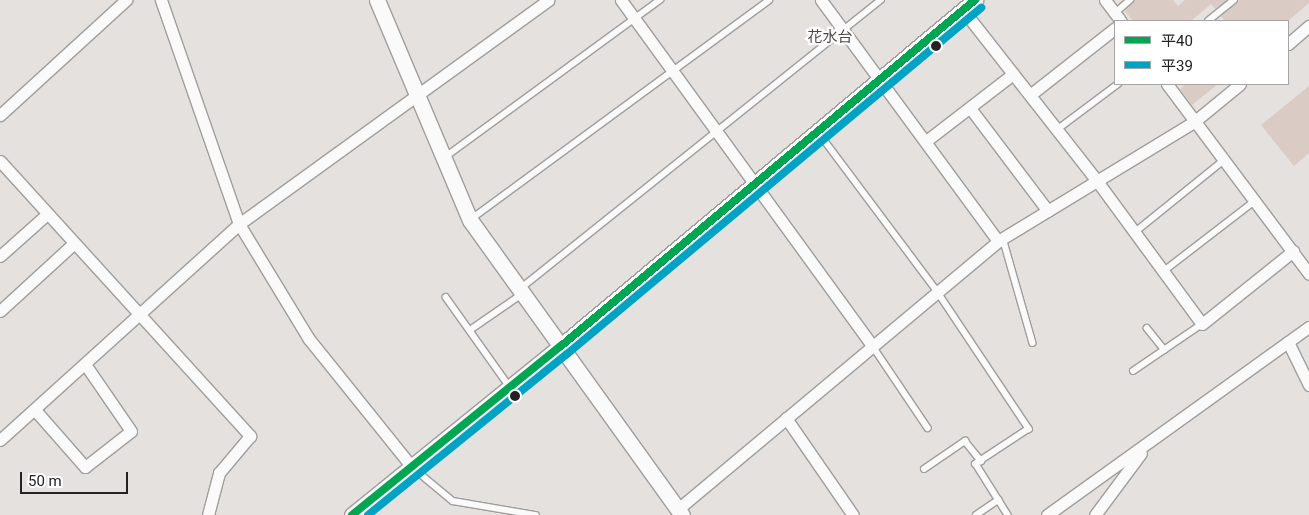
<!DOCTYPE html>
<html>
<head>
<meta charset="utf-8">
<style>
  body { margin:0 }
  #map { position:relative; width:1309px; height:515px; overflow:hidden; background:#e4e1df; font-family:Roboto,"Noto Sans JP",sans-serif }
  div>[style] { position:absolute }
  .building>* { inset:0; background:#daccc5 }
  .roads { filter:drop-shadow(1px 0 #a09e9c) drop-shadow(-1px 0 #a09e9c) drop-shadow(0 1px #a09e9c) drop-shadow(0 -1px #a09e9c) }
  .service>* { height:5.5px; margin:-2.75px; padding:0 2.75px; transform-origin:2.75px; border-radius:2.75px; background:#fbfafa }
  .minor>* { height:11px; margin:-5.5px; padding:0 5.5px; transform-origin:5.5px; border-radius:5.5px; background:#fbfafa }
  .tertiary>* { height:15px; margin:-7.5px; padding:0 7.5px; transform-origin:7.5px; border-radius:7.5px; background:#fbfafa }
  .bus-1>* { height:8px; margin:-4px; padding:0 4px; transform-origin:4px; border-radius:4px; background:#00a651 }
  .bus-2>* { height:8px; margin:-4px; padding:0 4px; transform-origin:4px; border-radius:4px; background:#02a2c5 }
  .dots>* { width:14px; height:14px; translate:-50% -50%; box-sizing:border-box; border:2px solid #fff; border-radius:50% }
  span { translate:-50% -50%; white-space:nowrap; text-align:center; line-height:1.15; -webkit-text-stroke:4.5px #fff; paint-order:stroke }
  .neighbourhood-label { font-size:15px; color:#4d4948 }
  .legend { position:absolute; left:1114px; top:20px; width:175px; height:65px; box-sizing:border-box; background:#fff; border:1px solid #a7a6a6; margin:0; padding:6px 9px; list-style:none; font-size:15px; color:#232121 }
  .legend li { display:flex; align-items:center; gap:10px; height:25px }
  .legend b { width:25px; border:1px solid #a7a6a6 }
  .scale { position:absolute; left:20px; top:472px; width:108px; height:22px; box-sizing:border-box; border:2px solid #232121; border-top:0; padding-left:6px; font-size:15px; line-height:18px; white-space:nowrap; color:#232121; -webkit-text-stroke:4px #fff; paint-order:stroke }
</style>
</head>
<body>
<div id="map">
  <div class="building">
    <div style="clip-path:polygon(1135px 0,1173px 0,1178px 6px,1185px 0,1227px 0,1215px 9px,1211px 4px,1191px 21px,1133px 21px,1125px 11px)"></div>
    <div style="clip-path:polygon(1239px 0,1309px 0,1309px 3px,1288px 21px,1225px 21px,1221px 16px)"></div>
    <div style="clip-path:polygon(1186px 84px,1218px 84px,1192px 105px,1180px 89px)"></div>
    <div style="clip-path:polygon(1309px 86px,1309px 153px,1294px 166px,1261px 125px)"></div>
  </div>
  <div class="roads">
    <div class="service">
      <div style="left:1115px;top:13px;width:20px;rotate:-41deg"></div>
      <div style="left:1208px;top:21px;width:33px;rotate:-39deg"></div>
      <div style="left:1058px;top:129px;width:75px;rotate:-36.9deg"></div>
      <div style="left:819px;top:133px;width:197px;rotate:53.2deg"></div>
      <div style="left:937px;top:291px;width:166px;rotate:56.3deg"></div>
      <div style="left:1029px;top:429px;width:64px;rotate:146.6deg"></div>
      <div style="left:976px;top:464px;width:60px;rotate:57.9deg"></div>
      <div style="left:444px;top:158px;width:268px;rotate:-36.2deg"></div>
      <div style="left:470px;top:220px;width:371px;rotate:-36.3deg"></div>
      <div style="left:1134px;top:233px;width:116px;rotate:-39deg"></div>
      <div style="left:1003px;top:238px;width:109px;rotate:74.1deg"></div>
      <div style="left:1164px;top:271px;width:115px;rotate:-37.6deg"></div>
      <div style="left:520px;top:289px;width:462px;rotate:-38.7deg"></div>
      <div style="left:446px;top:297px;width:110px;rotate:54.6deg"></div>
      <div style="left:1147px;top:328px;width:28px;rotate:51deg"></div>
      <div style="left:470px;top:330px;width:62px;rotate:-34.5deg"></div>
      <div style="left:872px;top:345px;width:100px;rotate:56deg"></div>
      <div style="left:1133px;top:371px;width:83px;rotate:-34.3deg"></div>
      <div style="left:412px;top:467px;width:53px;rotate:39.7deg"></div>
      <div style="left:453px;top:501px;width:84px;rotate:9.6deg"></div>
      <div style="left:924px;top:469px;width:50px;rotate:-34.3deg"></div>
      <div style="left:965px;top:441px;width:26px;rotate:51deg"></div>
      <div style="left:976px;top:515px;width:27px;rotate:-34deg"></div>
    </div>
    <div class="minor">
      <div style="left:161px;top:0;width:237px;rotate:70.8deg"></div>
      <div style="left:239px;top:224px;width:135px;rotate:58.7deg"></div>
      <div style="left:309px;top:339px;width:164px;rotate:51.2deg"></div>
      <div style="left:621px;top:0;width:425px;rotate:54deg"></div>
      <div style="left:821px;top:0;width:299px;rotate:53.7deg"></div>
      <div style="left:1105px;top:0;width:26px;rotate:53deg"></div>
      <div style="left:963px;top:10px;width:217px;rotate:51.9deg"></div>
      <div style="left:1097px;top:181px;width:177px;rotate:53.7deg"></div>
      <div style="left:1202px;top:324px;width:117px;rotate:-38.7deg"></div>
      <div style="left:1288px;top:44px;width:28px;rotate:-41deg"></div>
      <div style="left:1167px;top:84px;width:237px;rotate:53.2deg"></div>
      <div style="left:1030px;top:95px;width:108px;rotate:-38.2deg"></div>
      <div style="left:970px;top:108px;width:129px;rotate:52.9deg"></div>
      <div style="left:0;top:115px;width:171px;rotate:-42.4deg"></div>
      <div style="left:926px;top:141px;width:110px;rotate:-37.6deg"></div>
      <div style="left:0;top:161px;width:372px;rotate:47.7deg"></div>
      <div style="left:250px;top:436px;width:48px;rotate:130deg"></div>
      <div style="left:219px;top:473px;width:43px;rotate:104.7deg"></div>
      <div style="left:0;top:256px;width:62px;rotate:-41.7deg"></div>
      <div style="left:0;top:311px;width:99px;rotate:-42.5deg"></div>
      <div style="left:1288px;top:342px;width:48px;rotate:64deg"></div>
      <div style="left:35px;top:410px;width:76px;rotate:48.7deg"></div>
      <div style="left:85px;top:467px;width:58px;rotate:-38deg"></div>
      <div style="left:131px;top:431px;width:81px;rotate:-124.5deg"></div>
      <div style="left:786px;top:418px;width:118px;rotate:55.4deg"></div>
      <div style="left:0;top:440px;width:322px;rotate:-42.1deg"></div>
      <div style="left:239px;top:224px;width:382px;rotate:-35.9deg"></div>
      <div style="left:678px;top:509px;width:417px;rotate:-39.9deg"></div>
      <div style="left:998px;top:241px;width:231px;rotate:-31.3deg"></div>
      <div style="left:1195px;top:121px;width:58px;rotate:-39.4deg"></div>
      <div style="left:1047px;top:515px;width:322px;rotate:-35.7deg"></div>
      <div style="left:1095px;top:515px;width:77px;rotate:-53.4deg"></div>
    </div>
    <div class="tertiary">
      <div style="left:377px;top:0;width:239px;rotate:67.1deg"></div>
      <div style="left:470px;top:220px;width:363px;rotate:54.3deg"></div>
      <div style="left:352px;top:515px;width:269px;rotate:-39deg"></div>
      <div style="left:561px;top:346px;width:540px;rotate:-39.89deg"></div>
    </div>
  </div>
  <div class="bus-1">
    <div style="left:352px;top:515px;width:269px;rotate:-39deg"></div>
    <div style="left:561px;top:346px;width:540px;rotate:-39.89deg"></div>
  </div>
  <div class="bus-2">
    <div style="left:368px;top:515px;width:256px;rotate:-39deg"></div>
    <div style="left:567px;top:354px;width:540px;rotate:-39.89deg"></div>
  </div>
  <div class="dots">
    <div style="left:936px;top:46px;background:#232121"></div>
    <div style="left:515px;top:396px;background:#232121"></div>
  </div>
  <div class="neighbourhood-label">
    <span style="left:830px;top:38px">花水台</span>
  </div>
  <ul class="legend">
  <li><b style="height:6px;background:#00a651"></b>平40</li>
  <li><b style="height:6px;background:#02a2c5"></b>平39</li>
  </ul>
  <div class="scale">50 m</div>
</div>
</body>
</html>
